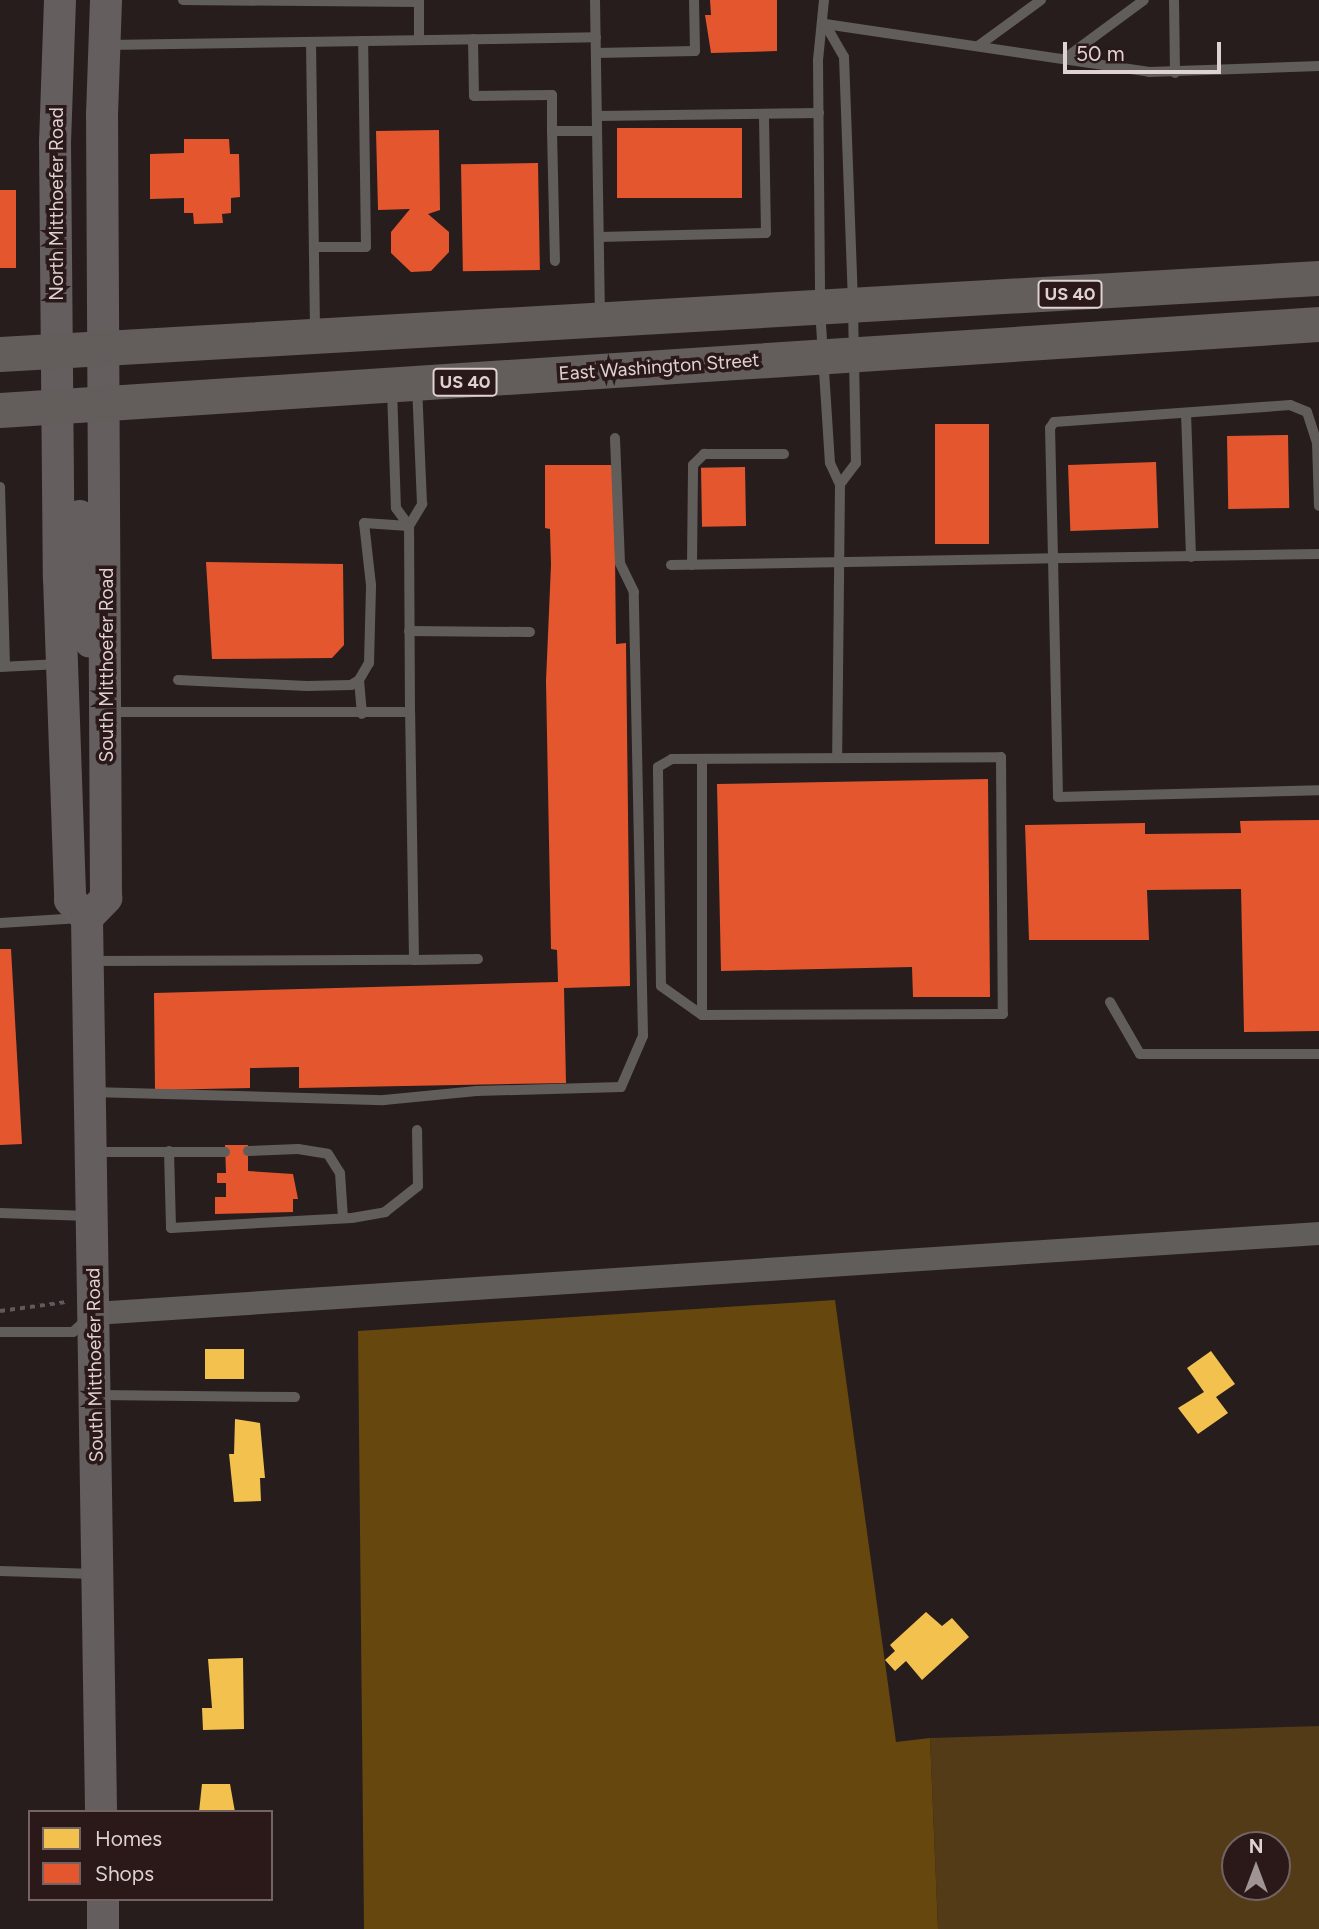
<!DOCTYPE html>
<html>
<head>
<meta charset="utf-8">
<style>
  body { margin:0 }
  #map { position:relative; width:1319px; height:1929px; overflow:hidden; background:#271d1d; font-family:Figtree,sans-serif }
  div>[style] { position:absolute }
  .green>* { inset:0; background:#533b18 }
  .forest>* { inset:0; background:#66470e }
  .homes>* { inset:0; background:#f2c14e; transform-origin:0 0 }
  .shops>* { inset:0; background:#e4572e; transform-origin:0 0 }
  .path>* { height:3.5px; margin-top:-1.75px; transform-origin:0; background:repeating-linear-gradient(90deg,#605b5a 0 5px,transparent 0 10px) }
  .lane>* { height:10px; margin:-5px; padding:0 5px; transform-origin:5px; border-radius:5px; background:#615d5b }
  .street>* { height:23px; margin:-11.5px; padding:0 11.5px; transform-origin:11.5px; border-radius:11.5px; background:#615d5b }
  .secondary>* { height:32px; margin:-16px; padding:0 16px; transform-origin:16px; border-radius:16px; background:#645e5e }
  .primary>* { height:35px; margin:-17.5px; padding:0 17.5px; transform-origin:17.5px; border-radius:17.5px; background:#635d5c }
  span { translate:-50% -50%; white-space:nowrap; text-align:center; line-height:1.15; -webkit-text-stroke:7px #2b1919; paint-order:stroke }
  .shield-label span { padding:2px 5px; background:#2b1919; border:2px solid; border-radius:5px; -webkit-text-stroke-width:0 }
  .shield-label { font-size:18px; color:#dfd2d2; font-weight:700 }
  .street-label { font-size:19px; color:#dfd2d2 }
  .legend { position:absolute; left:28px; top:1810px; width:245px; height:91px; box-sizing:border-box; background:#2b1919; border:2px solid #736363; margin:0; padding:9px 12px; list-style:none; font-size:21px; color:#dfd2d2 }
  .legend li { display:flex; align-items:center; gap:14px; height:35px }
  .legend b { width:35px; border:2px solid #736363 }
  .north { position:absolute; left:1221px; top:1831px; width:70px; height:70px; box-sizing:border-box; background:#2b1919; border:2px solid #736363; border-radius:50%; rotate:0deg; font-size:19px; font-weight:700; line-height:28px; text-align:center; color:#dfd2d2 }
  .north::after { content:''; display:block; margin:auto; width:24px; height:32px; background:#9f9393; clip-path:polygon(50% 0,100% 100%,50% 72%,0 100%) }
  .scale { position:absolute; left:1063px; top:42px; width:158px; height:32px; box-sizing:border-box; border:4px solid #dfd2d2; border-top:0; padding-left:9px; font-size:21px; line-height:24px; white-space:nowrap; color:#dfd2d2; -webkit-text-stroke:5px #2b1919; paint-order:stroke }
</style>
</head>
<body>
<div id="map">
  <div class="green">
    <div style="clip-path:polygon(evenodd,1319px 1726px,1319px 1929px,938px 1929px,930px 1738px,1319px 1726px,1235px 1845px,1277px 1845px,1277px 1887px,1235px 1887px,1235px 1845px)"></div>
  </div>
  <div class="forest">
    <div style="clip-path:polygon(835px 1300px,896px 1742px,930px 1738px,938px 1929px,364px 1929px,358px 1331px)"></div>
  </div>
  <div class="homes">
    <div style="left:205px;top:1349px;width:39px;height:30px"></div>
    <div style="clip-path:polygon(1211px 1351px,1235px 1384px,1216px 1397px,1228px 1413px,1198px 1434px,1178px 1408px,1204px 1392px,1187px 1368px)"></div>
    <div style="clip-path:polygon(235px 1419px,260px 1423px,265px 1478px,260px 1478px,261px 1501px,234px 1502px,229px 1454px,234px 1454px)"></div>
    <div style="clip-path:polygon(926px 1612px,942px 1626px,952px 1618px,969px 1637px,922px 1680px,906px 1661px,895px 1671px,885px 1660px,895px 1651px,890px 1645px)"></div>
    <div style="clip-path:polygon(243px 1658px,244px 1729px,203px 1730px,202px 1708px,212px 1708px,208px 1659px)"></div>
    <div style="clip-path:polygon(202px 1784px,230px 1784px,235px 1812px,199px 1812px)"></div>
  </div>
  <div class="shops">
    <div style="clip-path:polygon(710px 0,777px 0,777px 51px,711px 53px,705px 15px,711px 15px)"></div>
    <div style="left:742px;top:128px;width:70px;height:125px;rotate:90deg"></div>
    <div style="clip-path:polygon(439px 130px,440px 210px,428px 214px,449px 232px,449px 252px,431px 271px,411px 272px,391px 253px,391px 232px,410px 209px,378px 210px,376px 131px)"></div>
    <div style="clip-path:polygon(184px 139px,229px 139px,230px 154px,239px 154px,240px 197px,231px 198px,231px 213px,222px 214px,223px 223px,194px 224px,193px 213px,184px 213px,184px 198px,150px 199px,150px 154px,184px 153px)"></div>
    <div style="left:538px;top:163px;width:107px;height:77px;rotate:89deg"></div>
    <div style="left:0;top:190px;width:16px;height:78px"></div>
    <div style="left:935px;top:424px;width:54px;height:120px"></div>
    <div style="left:1288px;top:435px;width:73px;height:61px;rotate:89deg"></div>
    <div style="left:1156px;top:462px;width:66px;height:88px;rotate:88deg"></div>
    <div style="clip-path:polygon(545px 465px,614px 465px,616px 644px,626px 643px,630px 986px,564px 988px,566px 1083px,299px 1088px,299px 1067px,250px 1068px,250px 1088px,155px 1090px,154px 993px,558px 982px,557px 950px,551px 949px,546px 681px,551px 565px,550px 529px,545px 528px)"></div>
    <div style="left:745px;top:467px;width:59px;height:44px;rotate:89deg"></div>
    <div style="clip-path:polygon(206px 562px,343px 564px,344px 645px,332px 658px,212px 659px)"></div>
    <div style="clip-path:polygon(988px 779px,990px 997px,913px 997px,912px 967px,721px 971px,717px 784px)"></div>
    <div style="clip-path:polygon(1319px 820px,1319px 1031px,1244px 1032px,1241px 889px,1147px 890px,1149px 940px,1029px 940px,1025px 825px,1145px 823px,1145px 834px,1241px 833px,1240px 821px)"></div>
    <div style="clip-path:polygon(0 949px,11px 949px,22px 1144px,0 1145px)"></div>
    <div style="clip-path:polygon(225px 1145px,248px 1145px,248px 1171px,293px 1174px,298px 1199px,293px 1199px,293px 1212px,215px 1214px,215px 1197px,226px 1197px,226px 1183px,217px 1183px,217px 1173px,226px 1173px)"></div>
  </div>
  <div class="path">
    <div style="left:0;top:1311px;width:68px;rotate:-7.7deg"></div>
  </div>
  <div class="lane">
    <div style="left:183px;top:0;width:236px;rotate:0.5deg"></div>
    <div style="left:419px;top:0;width:40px;rotate:90deg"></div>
    <div style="left:595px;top:0;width:316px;rotate:89.1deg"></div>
    <div style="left:824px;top:0;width:60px;rotate:95.7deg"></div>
    <div style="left:818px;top:60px;width:249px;rotate:89.5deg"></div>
    <div style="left:820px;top:309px;width:154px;rotate:86.3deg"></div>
    <div style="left:830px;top:463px;width:23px;rotate:65deg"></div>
    <div style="left:840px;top:484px;width:274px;rotate:90.6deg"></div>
    <div style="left:1174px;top:0;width:73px;rotate:89.2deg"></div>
    <div style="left:825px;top:24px;width:328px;rotate:8.4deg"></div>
    <div style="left:1149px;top:72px;width:170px;rotate:-2deg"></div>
    <div style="left:825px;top:24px;width:38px;rotate:60deg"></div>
    <div style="left:844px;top:57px;width:250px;rotate:87.9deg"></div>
    <div style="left:853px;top:307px;width:156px;rotate:88.9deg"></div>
    <div style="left:856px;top:463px;width:26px;rotate:127deg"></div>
    <div style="left:473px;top:39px;width:57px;rotate:89deg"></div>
    <div style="left:474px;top:96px;width:78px;rotate:-0.7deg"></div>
    <div style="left:552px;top:95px;width:36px;rotate:90deg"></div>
    <div style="left:552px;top:131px;width:45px"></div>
    <div style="left:311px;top:42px;width:291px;rotate:89.2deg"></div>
    <div style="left:107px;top:45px;width:489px;rotate:-0.9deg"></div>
    <div style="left:978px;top:46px;width:78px;rotate:-36.1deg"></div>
    <div style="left:596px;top:53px;width:99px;rotate:-1.2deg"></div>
    <div style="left:695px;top:51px;width:51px;rotate:-91.1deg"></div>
    <div style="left:1064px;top:59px;width:99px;rotate:-36.4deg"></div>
    <div style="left:597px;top:116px;width:222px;rotate:-0.8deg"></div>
    <div style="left:552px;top:131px;width:130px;rotate:88.7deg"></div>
    <div style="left:599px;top:237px;width:167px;rotate:-1.4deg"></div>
    <div style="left:766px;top:233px;width:119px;rotate:-91deg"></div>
    <div style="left:314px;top:247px;width:52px"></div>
    <div style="left:366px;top:247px;width:206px;rotate:-90.8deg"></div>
    <div style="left:392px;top:389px;width:119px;rotate:88.1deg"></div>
    <div style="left:396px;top:508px;width:22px;rotate:54deg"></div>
    <div style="left:1186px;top:413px;width:144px;rotate:88deg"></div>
    <div style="left:0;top:487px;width:179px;rotate:88.4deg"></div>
    <div style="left:1319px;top:554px;width:266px;rotate:179.1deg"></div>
    <div style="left:1053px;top:558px;width:239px;rotate:88.8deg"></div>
    <div style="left:1058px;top:797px;width:261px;rotate:-1.5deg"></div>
    <div style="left:671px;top:565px;width:382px;rotate:-1deg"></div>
    <div style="left:1053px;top:558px;width:130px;rotate:-91.3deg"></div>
    <div style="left:1050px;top:428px;width:7px;rotate:-56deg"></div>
    <div style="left:1054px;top:422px;width:237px;rotate:-4.1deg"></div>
    <div style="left:1290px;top:405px;width:18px;rotate:22deg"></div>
    <div style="left:1307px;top:412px;width:32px;rotate:72deg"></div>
    <div style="left:1317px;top:442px;width:64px;rotate:88.2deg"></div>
    <div style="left:692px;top:565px;width:100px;rotate:-89.4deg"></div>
    <div style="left:693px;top:465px;width:16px;rotate:-45deg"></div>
    <div style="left:704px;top:454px;width:80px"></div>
    <div style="left:409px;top:631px;width:121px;rotate:0.5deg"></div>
    <div style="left:0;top:667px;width:60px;rotate:-2.9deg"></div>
    <div style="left:178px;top:680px;width:129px;rotate:2.7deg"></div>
    <div style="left:307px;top:686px;width:44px;rotate:-1.3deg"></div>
    <div style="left:351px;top:685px;width:9px;rotate:-32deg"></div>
    <div style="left:359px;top:680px;width:20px;rotate:-60deg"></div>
    <div style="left:369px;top:663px;width:78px;rotate:-88.5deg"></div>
    <div style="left:371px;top:585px;width:62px;rotate:-96.4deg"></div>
    <div style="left:364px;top:523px;width:45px;rotate:3.8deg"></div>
    <div style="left:359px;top:680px;width:34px;rotate:85deg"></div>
    <div style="left:108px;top:712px;width:302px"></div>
    <div style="left:410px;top:712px;width:186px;rotate:-90.3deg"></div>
    <div style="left:409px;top:526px;width:26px;rotate:-59deg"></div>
    <div style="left:422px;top:504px;width:117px;rotate:-92.4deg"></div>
    <div style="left:702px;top:759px;width:256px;rotate:90deg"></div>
    <div style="left:702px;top:1015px;width:50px;rotate:-144.7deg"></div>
    <div style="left:661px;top:986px;width:219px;rotate:-90.8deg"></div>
    <div style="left:658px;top:767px;width:16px;rotate:-30deg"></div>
    <div style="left:672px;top:759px;width:329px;rotate:-0.3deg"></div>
    <div style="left:1001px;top:757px;width:257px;rotate:89.6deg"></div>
    <div style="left:1003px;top:1014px;width:301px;rotate:179.8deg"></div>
    <div style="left:0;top:923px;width:81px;rotate:-3.5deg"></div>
    <div style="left:414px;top:960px;width:64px;rotate:-0.9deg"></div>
    <div style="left:90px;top:961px;width:324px;rotate:-0.2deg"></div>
    <div style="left:414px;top:960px;width:248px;rotate:-90.9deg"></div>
    <div style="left:1110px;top:1002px;width:60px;rotate:60deg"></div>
    <div style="left:1140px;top:1054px;width:179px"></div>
    <div style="left:92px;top:1092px;width:292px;rotate:1.6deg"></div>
    <div style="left:384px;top:1100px;width:93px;rotate:-5.5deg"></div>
    <div style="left:477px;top:1091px;width:144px;rotate:-1.6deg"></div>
    <div style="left:621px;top:1087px;width:56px;rotate:-66.7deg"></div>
    <div style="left:643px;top:1036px;width:444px;rotate:-91.2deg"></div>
    <div style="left:634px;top:592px;width:32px;rotate:-116deg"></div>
    <div style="left:620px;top:563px;width:125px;rotate:-92.3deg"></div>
    <div style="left:169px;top:1151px;width:77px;rotate:88.5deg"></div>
    <div style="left:171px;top:1228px;width:181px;rotate:-3.2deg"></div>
    <div style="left:352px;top:1218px;width:34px;rotate:-10deg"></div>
    <div style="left:385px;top:1212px;width:42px;rotate:-38.2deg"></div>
    <div style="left:418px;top:1186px;width:56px;rotate:-91deg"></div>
    <div style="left:248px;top:1151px;width:50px;rotate:-2.3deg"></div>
    <div style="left:298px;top:1149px;width:30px;rotate:9deg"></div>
    <div style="left:328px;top:1154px;width:22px;rotate:58deg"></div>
    <div style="left:340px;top:1173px;width:45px;rotate:86.2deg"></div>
    <div style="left:93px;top:1152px;width:132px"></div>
    <div style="left:0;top:1213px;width:89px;rotate:1.9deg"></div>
    <div style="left:0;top:1332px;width:73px"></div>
    <div style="left:73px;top:1332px;width:19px;rotate:-43deg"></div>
    <div style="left:98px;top:1395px;width:197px;rotate:0.6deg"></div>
    <div style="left:0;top:1571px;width:95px;rotate:1.8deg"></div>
  </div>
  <div class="street">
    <div style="left:94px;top:1313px;width:1228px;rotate:-3.74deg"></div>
  </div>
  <div class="secondary">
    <div style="left:60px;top:0;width:141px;rotate:92deg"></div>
    <div style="left:55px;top:141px;width:437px;rotate:89.5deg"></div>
    <div style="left:59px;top:578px;width:322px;rotate:88deg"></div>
    <div style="left:70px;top:900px;width:25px;rotate:47deg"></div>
    <div style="left:87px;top:918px;width:894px;rotate:89.1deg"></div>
    <div style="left:80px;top:516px;width:126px;rotate:85.5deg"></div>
    <div style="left:87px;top:918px;width:28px;rotate:-46deg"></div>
    <div style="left:106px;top:898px;width:783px;rotate:-90.29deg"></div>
    <div style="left:102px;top:115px;width:115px;rotate:-88deg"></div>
    <div style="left:103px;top:1899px;width:30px;rotate:90deg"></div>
  </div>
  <div class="primary">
    <div style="left:0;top:354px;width:1321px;rotate:-3.3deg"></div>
    <div style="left:0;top:410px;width:1322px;rotate:-3.73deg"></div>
  </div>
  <div class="shield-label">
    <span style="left:1070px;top:294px">US 40</span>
    <span style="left:465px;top:382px">US 40</span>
  </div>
  <div class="street-label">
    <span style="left:57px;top:204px;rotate:-90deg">North Mitthoefer Road</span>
    <span style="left:659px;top:367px;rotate:-4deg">East Washington Street</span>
    <span style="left:107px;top:665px;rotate:-90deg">South Mitthoefer Road</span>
    <span style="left:95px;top:1365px;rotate:-91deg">South Mitthoefer Road</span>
  </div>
  <ul class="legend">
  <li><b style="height:19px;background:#f2c14e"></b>Homes</li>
  <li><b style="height:19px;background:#e4572e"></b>Shops</li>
  </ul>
  <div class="north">N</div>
  <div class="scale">50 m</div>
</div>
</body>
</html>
